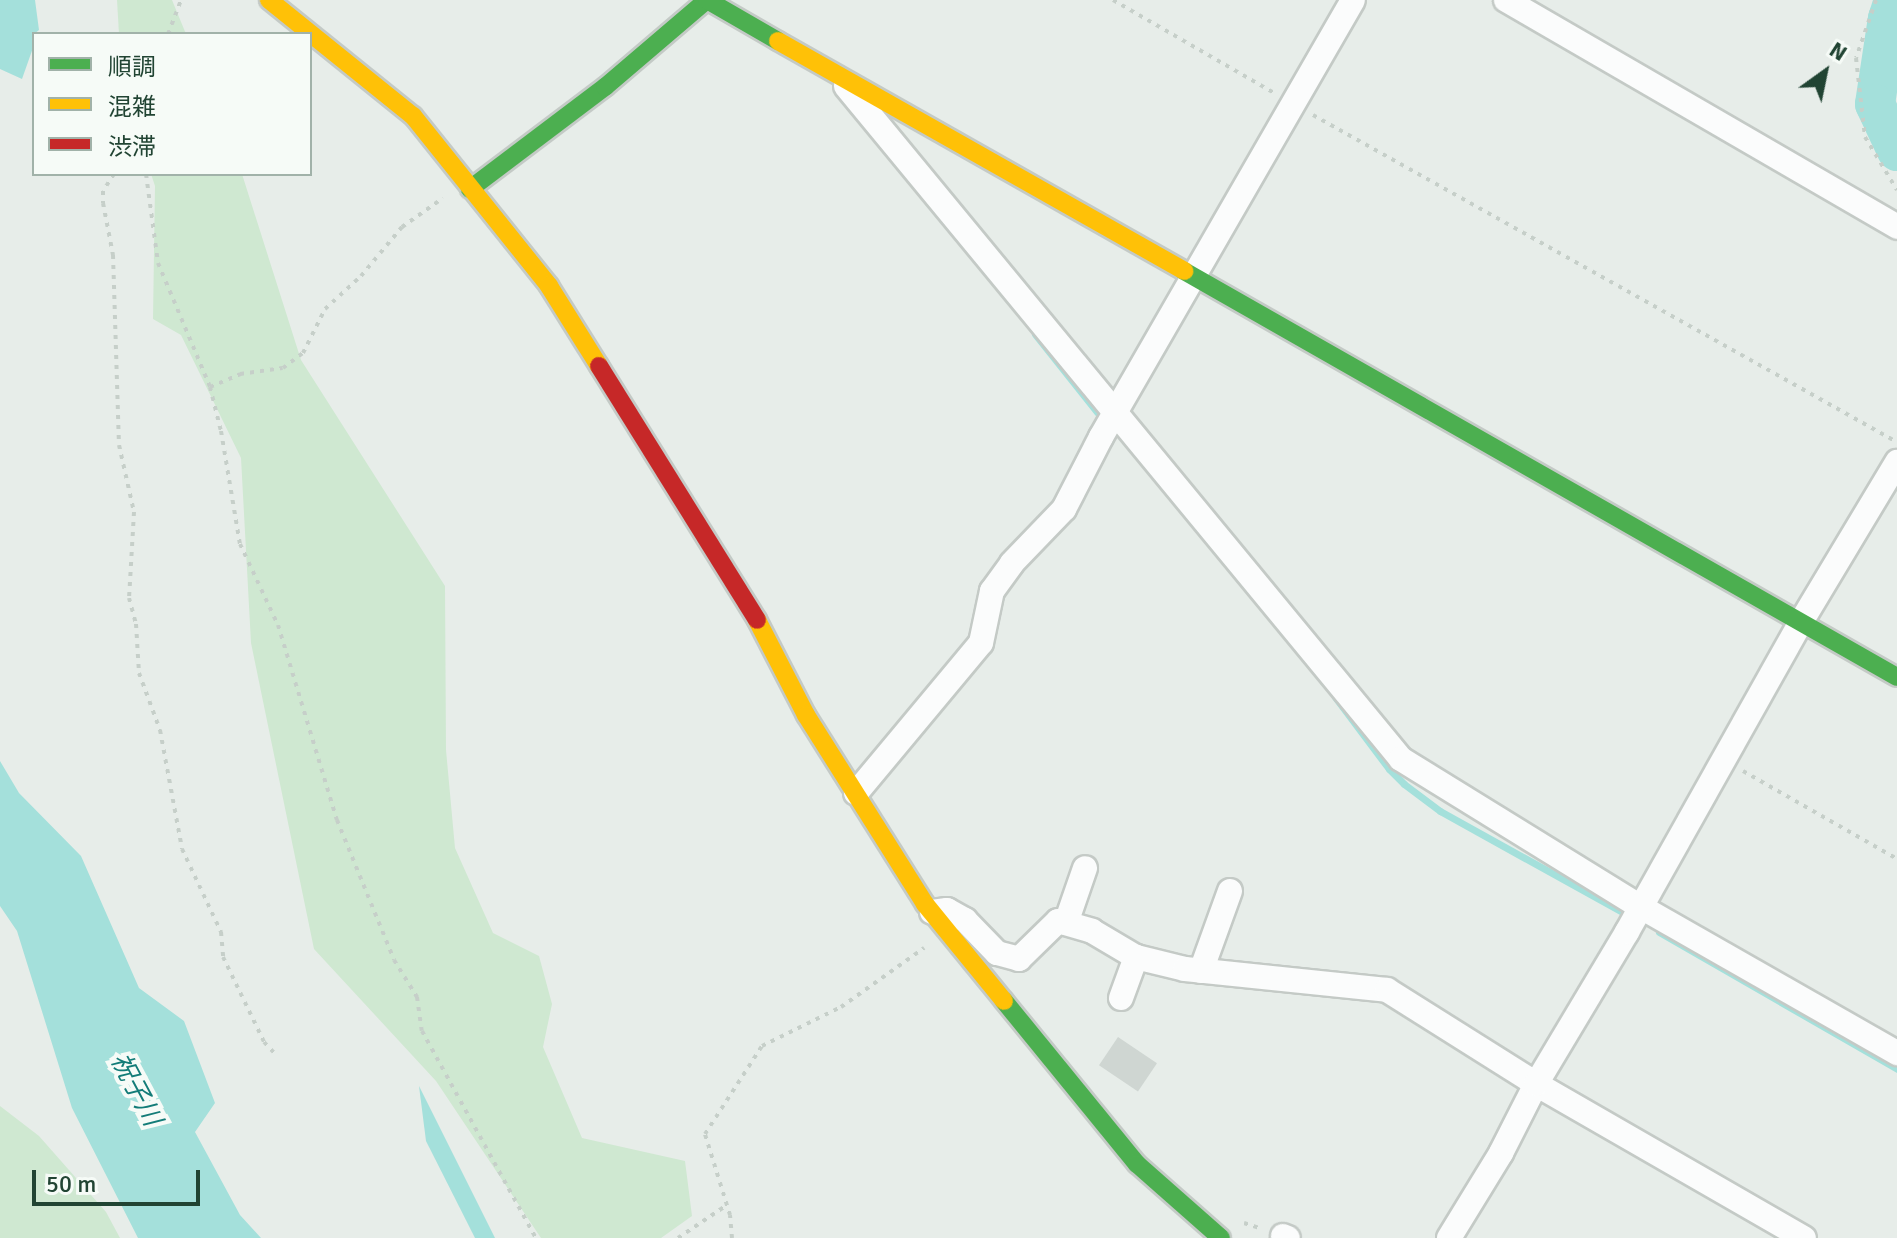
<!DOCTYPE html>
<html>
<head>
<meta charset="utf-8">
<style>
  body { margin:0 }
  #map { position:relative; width:1897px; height:1238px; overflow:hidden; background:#e7ede9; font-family:Signika,"Noto Sans JP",sans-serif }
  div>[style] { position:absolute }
  .green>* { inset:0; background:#cfe8d1 }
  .water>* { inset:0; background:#a4e0db }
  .stream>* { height:7px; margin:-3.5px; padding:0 3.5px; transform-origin:3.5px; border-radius:3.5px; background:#a4e0db }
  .river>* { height:40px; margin:-20px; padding:0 20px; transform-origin:20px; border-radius:20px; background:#a4e0db }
  .building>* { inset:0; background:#cfd6d2; transform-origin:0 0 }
  .path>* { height:4px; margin-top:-2px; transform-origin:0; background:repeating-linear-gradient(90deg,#c6cfc9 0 4px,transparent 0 10px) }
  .roads { filter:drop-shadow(2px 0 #c4cac6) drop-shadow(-2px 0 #c4cac6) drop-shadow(0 2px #c4cac6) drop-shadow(0 -2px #c4cac6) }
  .street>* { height:24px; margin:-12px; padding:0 12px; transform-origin:12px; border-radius:12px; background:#fbfcfc }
  .fast>* { height:18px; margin:-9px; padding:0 9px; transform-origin:9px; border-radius:9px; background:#4caf50 }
  .slow>* { height:18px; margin:-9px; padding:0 9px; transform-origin:9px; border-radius:9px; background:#ffc107 }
  .jam>* { height:18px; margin:-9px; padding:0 9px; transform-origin:9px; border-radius:9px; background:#c62828 }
  span { translate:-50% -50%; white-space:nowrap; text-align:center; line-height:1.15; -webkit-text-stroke:8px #f6fbf7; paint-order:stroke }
  .water-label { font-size:26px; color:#137c78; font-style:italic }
  .legend { position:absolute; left:32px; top:32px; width:280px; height:144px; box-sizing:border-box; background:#f6fbf7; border:2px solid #a1b2a9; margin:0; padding:10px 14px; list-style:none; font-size:24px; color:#214433 }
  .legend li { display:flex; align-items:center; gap:16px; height:40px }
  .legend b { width:40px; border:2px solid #a1b2a9 }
  .north { position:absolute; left:1785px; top:32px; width:80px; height:80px; -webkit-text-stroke:6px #f6fbf7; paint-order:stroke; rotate:33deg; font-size:22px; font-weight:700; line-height:32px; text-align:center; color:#214433 }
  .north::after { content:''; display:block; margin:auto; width:28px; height:36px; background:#214433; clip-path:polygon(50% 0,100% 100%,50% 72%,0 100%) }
  .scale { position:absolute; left:32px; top:1170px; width:168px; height:36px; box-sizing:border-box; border:4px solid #214433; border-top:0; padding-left:10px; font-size:24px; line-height:28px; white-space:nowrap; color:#214433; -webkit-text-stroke:6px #f6fbf7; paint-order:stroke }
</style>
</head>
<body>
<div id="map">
  <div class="green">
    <div style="clip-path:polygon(117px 0,172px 0,186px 34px,119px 34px)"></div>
    <div style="clip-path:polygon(151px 174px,242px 174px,301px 360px,445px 586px,446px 750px,455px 848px,493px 933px,539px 956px,552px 1004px,543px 1047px,582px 1138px,685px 1161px,692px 1216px,661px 1238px,541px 1238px,436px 1081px,314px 949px,251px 643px,241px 458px,181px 335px,153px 319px,155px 186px)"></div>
    <div style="clip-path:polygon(0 1106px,39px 1136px,106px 1212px,120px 1238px,0 1238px)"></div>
  </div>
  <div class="water">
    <div style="clip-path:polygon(0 0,35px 0,39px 30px,34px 34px,34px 45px,22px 79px,0 69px)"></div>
    <div style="clip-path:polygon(0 761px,19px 793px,81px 856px,139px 988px,184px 1021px,215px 1103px,195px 1132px,240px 1215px,261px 1238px,138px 1238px,72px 1108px,17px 931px,0 906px)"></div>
    <div style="clip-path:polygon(419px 1086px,495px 1238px,475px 1238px,426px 1141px)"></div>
  </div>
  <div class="stream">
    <div style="left:1035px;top:334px;width:100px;rotate:51.5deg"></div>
    <div style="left:1335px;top:697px;width:90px;rotate:53.1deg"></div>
    <div style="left:1389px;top:769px;width:21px;rotate:45deg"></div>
    <div style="left:1404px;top:784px;width:45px;rotate:36.9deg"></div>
    <div style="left:1440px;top:811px;width:213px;rotate:29deg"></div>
    <div style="left:1659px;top:932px;width:275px;rotate:29.9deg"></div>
  </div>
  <div class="river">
    <div style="left:1894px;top:0;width:19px;rotate:108deg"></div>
    <div style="left:1888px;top:18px;width:87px;rotate:98.6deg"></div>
    <div style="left:1875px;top:104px;width:52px;rotate:64.9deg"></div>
  </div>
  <div class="building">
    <div style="left:1118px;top:1037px;width:47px;height:34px;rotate:34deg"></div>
  </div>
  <div class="path">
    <div style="left:1113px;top:0;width:186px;rotate:30deg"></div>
    <div style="left:1876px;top:0;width:61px;rotate:109deg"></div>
    <div style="left:1856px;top:58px;width:80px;rotate:83.5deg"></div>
    <div style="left:1865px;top:137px;width:62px;rotate:58.9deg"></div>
    <div style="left:168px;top:34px;width:36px;rotate:-69deg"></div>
    <div style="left:1313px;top:115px;width:667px;rotate:29.25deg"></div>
    <div style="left:114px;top:174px;width:20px;rotate:123deg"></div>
    <div style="left:103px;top:191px;width:12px;rotate:90deg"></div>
    <div style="left:103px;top:203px;width:53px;rotate:79.1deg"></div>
    <div style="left:113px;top:255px;width:190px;rotate:88.2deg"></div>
    <div style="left:119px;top:445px;width:69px;rotate:77.4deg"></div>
    <div style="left:134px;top:512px;width:86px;rotate:93.3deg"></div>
    <div style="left:129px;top:598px;width:27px;rotate:75deg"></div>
    <div style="left:136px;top:624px;width:49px;rotate:86.5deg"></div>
    <div style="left:139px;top:673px;width:61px;rotate:69.8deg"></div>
    <div style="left:160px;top:730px;width:121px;rotate:79.5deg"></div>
    <div style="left:182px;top:849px;width:92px;rotate:64.8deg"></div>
    <div style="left:221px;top:932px;width:25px;rotate:85deg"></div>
    <div style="left:223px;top:957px;width:94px;rotate:64.2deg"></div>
    <div style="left:264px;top:1042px;width:18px;rotate:47deg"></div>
    <div style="left:146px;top:174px;width:90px;rotate:82.3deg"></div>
    <div style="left:158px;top:263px;width:134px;rotate:67.2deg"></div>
    <div style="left:210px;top:387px;width:45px;rotate:76deg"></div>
    <div style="left:221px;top:431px;width:115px;rotate:80.5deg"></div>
    <div style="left:240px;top:544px;width:89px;rotate:64.9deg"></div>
    <div style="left:278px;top:625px;width:204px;rotate:73.2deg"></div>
    <div style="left:337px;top:820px;width:151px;rotate:67.8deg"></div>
    <div style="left:394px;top:960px;width:44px;rotate:58.1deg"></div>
    <div style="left:417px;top:997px;width:34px;rotate:82deg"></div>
    <div style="left:422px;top:1031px;width:236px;rotate:61.2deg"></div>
    <div style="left:210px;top:387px;width:33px;rotate:-23deg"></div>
    <div style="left:240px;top:374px;width:43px;rotate:-7.9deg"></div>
    <div style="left:283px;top:368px;width:25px;rotate:-37deg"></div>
    <div style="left:303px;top:353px;width:49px;rotate:-63.4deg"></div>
    <div style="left:325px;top:309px;width:49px;rotate:-42.5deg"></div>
    <div style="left:361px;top:276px;width:64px;rotate:-50.1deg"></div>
    <div style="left:402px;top:227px;width:50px;rotate:-35.3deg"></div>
    <div style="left:1743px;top:771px;width:177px;rotate:29.7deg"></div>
    <div style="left:1244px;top:1223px;width:19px;rotate:18deg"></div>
    <div style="left:678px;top:1238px;width:59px;rotate:-34deg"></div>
    <div style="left:732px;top:1238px;width:23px;rotate:-95deg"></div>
    <div style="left:730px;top:1215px;width:85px;rotate:-107.2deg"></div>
    <div style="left:705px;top:1134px;width:105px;rotate:-57.1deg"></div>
    <div style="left:762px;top:1046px;width:88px;rotate:-26.3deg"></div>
    <div style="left:841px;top:1007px;width:102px;rotate:-35.4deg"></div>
  </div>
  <div class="roads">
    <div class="street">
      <div style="left:1506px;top:0;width:452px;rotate:30.1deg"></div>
      <div style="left:846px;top:86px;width:872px;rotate:50.49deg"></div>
      <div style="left:1401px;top:759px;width:282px;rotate:31.7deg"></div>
      <div style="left:1641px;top:907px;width:295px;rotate:29.7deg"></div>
      <div style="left:856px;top:793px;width:195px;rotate:-50.2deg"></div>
      <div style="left:981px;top:643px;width:53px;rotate:-78.1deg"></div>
      <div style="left:992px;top:591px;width:34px;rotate:-54deg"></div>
      <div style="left:1012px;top:563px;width:75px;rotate:-46.1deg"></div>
      <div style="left:1064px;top:509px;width:81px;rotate:-62.8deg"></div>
      <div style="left:1101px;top:437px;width:504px;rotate:-60.03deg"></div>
      <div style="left:932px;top:912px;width:15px;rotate:-8deg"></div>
      <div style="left:947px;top:910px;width:21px;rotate:29deg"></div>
      <div style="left:965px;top:920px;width:46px;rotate:45.9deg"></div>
      <div style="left:997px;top:953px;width:23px;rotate:15deg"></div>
      <div style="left:1019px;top:959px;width:54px;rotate:-44.3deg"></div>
      <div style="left:1058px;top:921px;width:35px;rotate:16deg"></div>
      <div style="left:1092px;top:931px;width:51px;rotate:30.6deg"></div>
      <div style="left:1136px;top:957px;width:50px;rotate:13.8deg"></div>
      <div style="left:1185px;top:969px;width:203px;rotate:5.9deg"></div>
      <div style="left:1387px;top:990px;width:176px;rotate:32.2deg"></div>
      <div style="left:1536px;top:1084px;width:309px;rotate:29.9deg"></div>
      <div style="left:1066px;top:923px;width:58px;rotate:-70.9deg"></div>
      <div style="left:1201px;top:971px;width:85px;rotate:-70.1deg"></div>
      <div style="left:1121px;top:998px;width:44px;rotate:-69.9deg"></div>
      <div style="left:1283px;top:1236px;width:5px;rotate:22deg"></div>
      <div style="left:1449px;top:1238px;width:100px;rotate:-58.5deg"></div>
      <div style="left:1501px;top:1153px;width:77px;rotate:-63.1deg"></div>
      <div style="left:1536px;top:1084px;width:177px;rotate:-59.1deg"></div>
      <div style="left:1627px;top:932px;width:355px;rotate:-60.7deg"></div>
      <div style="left:1801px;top:622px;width:187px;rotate:-59deg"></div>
    </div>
    <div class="fast">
      <div style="left:470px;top:189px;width:169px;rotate:-37.1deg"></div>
      <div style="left:605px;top:87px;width:134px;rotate:-40.5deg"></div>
      <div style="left:707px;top:0;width:82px;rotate:30deg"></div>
      <div style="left:1184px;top:271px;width:820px;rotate:29.66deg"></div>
      <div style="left:1004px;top:1001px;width:210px;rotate:50.8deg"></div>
      <div style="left:1137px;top:1164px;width:112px;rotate:41.4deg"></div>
    </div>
    <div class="slow">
      <div style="left:269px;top:0;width:185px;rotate:38.9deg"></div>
      <div style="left:413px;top:116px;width:218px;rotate:51.3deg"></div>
      <div style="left:549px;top:286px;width:94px;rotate:58deg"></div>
      <div style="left:778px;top:41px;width:467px;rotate:29.5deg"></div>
      <div style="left:757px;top:620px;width:107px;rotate:62.7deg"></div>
      <div style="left:806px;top:715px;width:223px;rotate:57.8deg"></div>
      <div style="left:925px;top:904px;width:125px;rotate:50.8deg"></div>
    </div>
    <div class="jam">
      <div style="left:599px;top:366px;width:299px;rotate:58.1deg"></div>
    </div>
  </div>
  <div class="water-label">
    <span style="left:135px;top:1090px;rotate:62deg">祝子川</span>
  </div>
  <ul class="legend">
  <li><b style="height:10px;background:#4caf50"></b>順調</li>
  <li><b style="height:10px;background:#ffc107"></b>混雑</li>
  <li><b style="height:10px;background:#c62828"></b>渋滞</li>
  </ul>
  <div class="north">N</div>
  <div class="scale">50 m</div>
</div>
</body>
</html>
